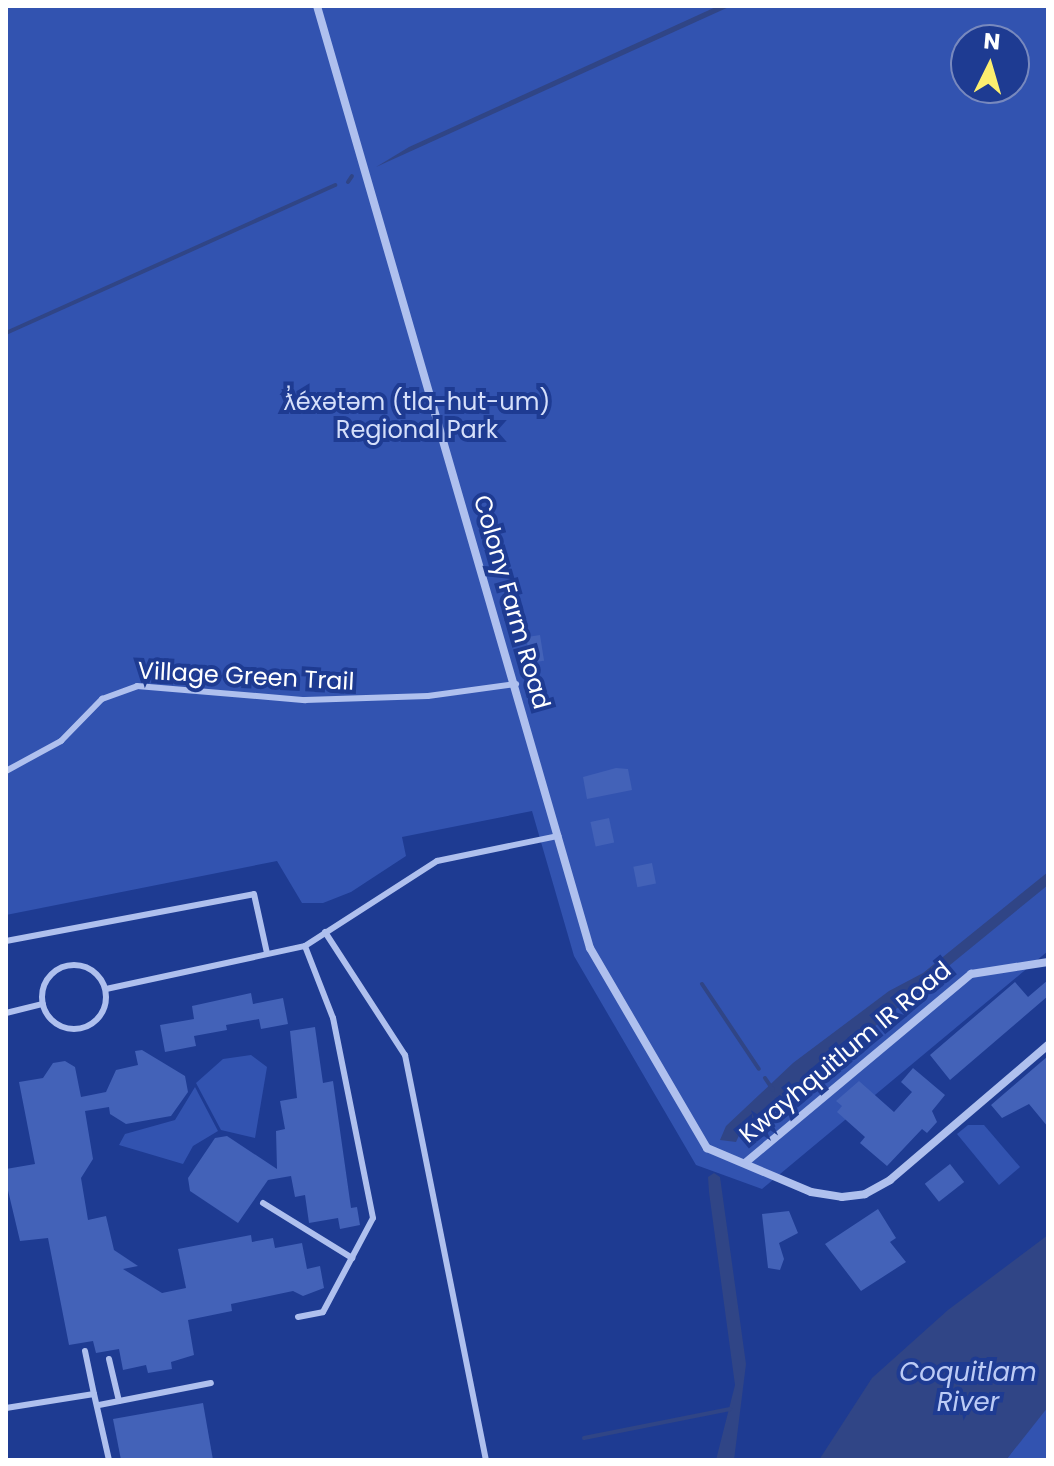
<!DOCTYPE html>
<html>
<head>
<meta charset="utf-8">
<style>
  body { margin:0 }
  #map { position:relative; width:1054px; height:1466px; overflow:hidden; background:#1e3b92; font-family:Poppins,sans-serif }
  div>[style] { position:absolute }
  .green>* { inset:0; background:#3253b0 }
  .water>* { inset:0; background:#304586 }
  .stream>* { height:4px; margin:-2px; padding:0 2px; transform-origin:2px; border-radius:2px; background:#304586 }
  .building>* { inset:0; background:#4362b8; transform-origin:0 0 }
  .lane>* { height:6px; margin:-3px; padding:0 3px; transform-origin:3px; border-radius:3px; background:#afc0ee }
  .lane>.ring { margin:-3px; padding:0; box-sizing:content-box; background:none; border:6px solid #afc0ee; border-radius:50% }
  .street>* { height:8px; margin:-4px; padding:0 4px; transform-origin:4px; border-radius:4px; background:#afc0ee }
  span { translate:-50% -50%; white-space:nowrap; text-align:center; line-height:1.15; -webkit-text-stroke:8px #1e3b92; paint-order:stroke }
  .park-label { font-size:24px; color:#d5dffa }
  .street-label { font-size:24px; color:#fff }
  .water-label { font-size:26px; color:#bccbf5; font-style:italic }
  .frame { position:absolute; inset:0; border:8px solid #fff; pointer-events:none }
  .north { position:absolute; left:950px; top:24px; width:80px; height:80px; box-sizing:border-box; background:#1e3b92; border:2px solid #7889be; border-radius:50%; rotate:5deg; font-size:22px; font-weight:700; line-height:32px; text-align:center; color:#fff }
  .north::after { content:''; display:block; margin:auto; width:28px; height:36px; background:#fcee6f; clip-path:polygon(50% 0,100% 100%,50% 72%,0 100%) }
</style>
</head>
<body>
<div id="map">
  <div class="green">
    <div style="clip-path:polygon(evenodd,6px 6px,1048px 6px,1048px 951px,762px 1189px,696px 1165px,574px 956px,532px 811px,402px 837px,406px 856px,351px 892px,323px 903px,302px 903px,277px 861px,6px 915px,6px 6px,966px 40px,1014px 40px,1014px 88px,966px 88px,966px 40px)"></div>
    <div style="clip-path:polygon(251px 1055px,267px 1067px,255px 1138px,221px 1130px,196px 1083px,223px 1059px)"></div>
    <div style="clip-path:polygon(195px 1087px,218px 1131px,193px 1146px,183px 1164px,119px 1145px,125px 1134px,175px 1120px)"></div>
    <div style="clip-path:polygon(968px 1125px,984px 1125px,1020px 1167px,999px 1185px,957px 1134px)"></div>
    <div style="clip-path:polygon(1048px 1407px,1048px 1460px,1006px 1460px,1038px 1416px)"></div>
  </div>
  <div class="water">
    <div style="clip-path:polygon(718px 6px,731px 6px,376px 167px,409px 147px)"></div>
    <div style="clip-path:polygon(1048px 872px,1048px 885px,803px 1085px,763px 1111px,742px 1129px,736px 1142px,720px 1140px,726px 1126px,793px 1063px,889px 991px,923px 973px)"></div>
    <div style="clip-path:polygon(714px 1173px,720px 1177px,746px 1364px,734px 1460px,716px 1460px,735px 1385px,709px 1192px,708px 1177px)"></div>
    <div style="clip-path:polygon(1048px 1235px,1048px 1407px,1006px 1460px,819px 1460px,872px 1378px,948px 1310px)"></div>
  </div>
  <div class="stream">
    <div style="left:348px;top:182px;width:7px;rotate:-56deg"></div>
    <div style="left:6px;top:333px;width:361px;rotate:-24.2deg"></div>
    <div style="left:702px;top:984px;width:102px;rotate:56.2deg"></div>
    <div style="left:765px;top:1078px;width:14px;rotate:56deg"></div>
    <div style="left:584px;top:1438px;width:149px;rotate:-11.2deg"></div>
  </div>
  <div class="building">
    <div style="left:540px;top:635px;width:26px;height:14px;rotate:81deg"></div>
    <div style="clip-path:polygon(616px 768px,628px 769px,632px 790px,587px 799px,583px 777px)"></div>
    <div style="left:609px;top:818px;width:25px;height:19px;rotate:78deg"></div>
    <div style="left:652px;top:863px;width:21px;height:19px;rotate:79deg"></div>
    <div style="clip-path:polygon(1048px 980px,1048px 996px,950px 1080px,930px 1055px,1015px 982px,1028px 997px)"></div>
    <div style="clip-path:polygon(251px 993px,253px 1004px,283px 998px,288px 1024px,261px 1029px,259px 1019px,226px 1025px,227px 1030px,194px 1036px,196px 1046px,165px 1052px,160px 1025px,194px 1019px,192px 1006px)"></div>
    <div style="clip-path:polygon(315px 1027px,323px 1083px,333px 1081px,351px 1208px,357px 1207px,360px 1225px,340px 1229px,338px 1218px,309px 1223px,305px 1195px,295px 1197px,291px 1176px,268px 1180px,238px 1223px,190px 1191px,188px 1178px,215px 1138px,227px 1136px,277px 1169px,276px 1131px,285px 1129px,280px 1101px,297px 1098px,290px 1031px)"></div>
    <div style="clip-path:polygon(142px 1050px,185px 1076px,188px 1092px,171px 1116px,126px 1124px,110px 1114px,109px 1107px,85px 1111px,93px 1159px,81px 1178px,88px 1220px,106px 1216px,114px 1250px,138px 1266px,123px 1269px,162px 1293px,186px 1288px,178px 1249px,251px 1235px,252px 1242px,273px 1238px,275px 1248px,302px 1243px,307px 1269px,320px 1266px,324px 1288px,303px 1296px,293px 1291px,231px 1304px,232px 1311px,188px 1320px,194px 1355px,171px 1362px,172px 1369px,148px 1373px,146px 1365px,123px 1370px,119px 1349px,96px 1353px,93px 1341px,69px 1345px,48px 1238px,20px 1241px,6px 1182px,6px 1169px,35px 1164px,19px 1082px,43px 1078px,53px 1063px,65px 1061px,75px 1067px,81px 1097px,106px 1092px,116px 1070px,138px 1065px,135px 1051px)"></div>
    <div style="clip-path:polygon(1048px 1056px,1048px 1127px,1029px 1104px,1002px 1118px,991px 1105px)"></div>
    <div style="clip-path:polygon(913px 1068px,945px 1095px,932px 1111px,937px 1122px,927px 1133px,922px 1129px,887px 1166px,860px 1143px,865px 1137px,837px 1112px,842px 1106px,836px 1101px,859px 1081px,894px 1112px,912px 1092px,901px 1082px)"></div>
    <div style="left:950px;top:1164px;width:23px;height:32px;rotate:52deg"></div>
    <div style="clip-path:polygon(878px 1209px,896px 1238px,890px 1242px,906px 1262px,861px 1291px,825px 1244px)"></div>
    <div style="clip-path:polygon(789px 1211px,798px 1233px,779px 1243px,784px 1259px,780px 1270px,768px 1268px,762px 1214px)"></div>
    <div style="clip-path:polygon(203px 1403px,213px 1460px,121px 1460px,113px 1419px)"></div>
  </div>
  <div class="lane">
    <div style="left:6px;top:771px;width:63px;rotate:-28.6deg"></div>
    <div style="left:61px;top:741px;width:59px;rotate:-45.7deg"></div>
    <div style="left:102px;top:699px;width:37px;rotate:-20deg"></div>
    <div style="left:137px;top:686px;width:169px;rotate:4.8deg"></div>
    <div style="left:305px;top:700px;width:123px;rotate:-1.9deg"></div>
    <div style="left:428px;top:696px;width:89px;rotate:-7.8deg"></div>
    <div style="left:325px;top:932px;width:147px;rotate:57deg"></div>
    <div style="left:405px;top:1055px;width:413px;rotate:78.7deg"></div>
    <div style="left:6px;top:941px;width:252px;rotate:-10.7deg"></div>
    <div style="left:254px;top:894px;width:60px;rotate:77.6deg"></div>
    <div class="ring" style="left:42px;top:965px;width:58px;height:58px"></div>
    <div style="left:106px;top:989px;width:204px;rotate:-12.2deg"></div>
    <div style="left:305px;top:946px;width:157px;rotate:-32.8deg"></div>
    <div style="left:437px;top:861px;width:124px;rotate:-11.7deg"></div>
    <div style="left:6px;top:1013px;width:38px;rotate:-14deg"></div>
    <div style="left:263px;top:1203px;width:105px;rotate:31.7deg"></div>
    <div style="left:298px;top:1317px;width:25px;rotate:-11deg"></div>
    <div style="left:323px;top:1312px;width:106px;rotate:-62deg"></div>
    <div style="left:373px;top:1218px;width:204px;rotate:-101.3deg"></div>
    <div style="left:333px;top:1018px;width:77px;rotate:-111.3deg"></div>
    <div style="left:85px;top:1351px;width:44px;rotate:78.2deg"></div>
    <div style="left:109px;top:1359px;width:43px;rotate:76.6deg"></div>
    <div style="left:99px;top:1405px;width:114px;rotate:-11.1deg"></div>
    <div style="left:6px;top:1408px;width:89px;rotate:-9deg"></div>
    <div style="left:94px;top:1394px;width:68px;rotate:77.2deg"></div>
  </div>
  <div class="street">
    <div style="left:317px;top:6px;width:981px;rotate:73.84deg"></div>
    <div style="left:590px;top:948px;width:232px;rotate:59.7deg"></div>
    <div style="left:707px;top:1148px;width:113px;rotate:22.9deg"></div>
    <div style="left:811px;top:1192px;width:31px;rotate:9deg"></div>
    <div style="left:842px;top:1197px;width:23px;rotate:-7deg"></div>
    <div style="left:865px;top:1194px;width:29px;rotate:-29deg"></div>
    <div style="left:890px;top:1180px;width:208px;rotate:-40.5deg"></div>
    <div style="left:745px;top:1163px;width:295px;rotate:-39.9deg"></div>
    <div style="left:971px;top:974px;width:78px;rotate:-8.9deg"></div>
  </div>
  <div class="park-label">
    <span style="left:417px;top:416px">ƛ̓éxətəm (tla-hut-um)<br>Regional Park</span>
  </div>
  <div class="street-label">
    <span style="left:512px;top:602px;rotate:74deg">Colony Farm Road</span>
    <span style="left:246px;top:676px;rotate:3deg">Village Green Trail</span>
    <span style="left:845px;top:1052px;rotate:-40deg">Kwayhquitlum IR Road</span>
  </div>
  <div class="water-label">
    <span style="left:968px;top:1388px">Coquitlam<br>River</span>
  </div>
  <div class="frame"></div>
  <div class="north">N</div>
</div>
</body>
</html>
